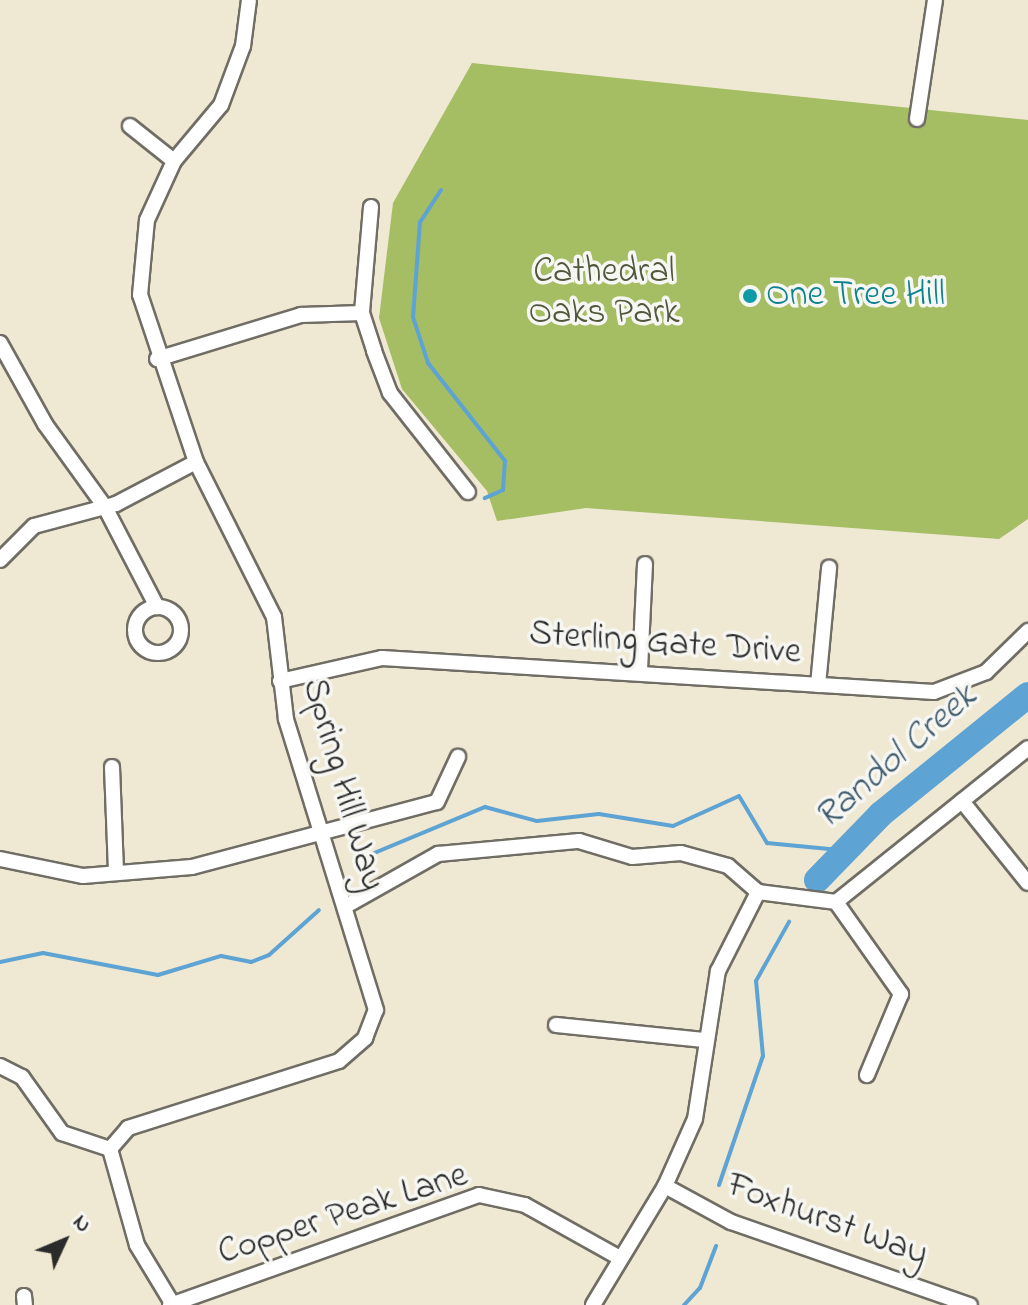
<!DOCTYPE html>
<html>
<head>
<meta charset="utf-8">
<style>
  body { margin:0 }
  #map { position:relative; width:1028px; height:1305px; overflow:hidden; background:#efe8d2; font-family:"Indie Flower",sans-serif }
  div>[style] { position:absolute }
  .green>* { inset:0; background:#a5bd63 }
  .stream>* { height:4px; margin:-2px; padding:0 2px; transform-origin:2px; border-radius:2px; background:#5da3d3 }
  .river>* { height:26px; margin:-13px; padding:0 13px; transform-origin:13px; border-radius:13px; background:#5da3d3 }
  .roads { filter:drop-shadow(2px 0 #706d65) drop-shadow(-2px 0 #706d65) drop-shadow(0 2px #706d65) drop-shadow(0 -2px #706d65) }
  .minor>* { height:14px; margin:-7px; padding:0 7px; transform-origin:7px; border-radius:7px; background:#fff }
  .minor>.ring { margin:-7px; padding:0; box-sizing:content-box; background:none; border:14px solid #fff; border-radius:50% }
  .dots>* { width:22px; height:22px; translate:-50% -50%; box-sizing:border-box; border:4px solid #f6f6f2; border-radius:50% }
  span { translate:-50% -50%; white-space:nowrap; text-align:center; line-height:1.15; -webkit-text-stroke:7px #f6f6f2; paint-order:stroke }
  .park-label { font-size:36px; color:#50573c }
  .culture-label { font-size:36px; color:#0d838f }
  .left { translate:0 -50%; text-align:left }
  .street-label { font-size:36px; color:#2b2b2b }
  .water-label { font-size:38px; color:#3f5b6e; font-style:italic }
  .north { position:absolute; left:24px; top:1201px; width:80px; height:80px; -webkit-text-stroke:6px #f6f6f2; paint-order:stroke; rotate:46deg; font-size:22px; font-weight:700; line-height:32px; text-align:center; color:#2b2b2b }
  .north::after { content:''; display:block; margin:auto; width:28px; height:36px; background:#2b2b2b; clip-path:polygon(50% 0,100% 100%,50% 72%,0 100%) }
</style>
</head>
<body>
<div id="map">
  <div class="green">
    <div style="clip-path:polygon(472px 63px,1028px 120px,1028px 519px,999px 539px,586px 508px,497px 521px,487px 491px,402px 389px,379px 318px,393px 203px)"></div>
  </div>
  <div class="stream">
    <div style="left:441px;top:190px;width:38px;rotate:123deg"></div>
    <div style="left:420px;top:222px;width:95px;rotate:94.2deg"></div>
    <div style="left:413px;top:317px;width:48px;rotate:71.9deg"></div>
    <div style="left:428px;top:363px;width:125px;rotate:51.8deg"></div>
    <div style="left:505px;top:461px;width:29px;rotate:94deg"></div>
    <div style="left:503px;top:490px;width:20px;rotate:156deg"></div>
    <div style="left:355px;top:861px;width:141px;rotate:-22.6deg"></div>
    <div style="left:485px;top:807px;width:54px;rotate:15.1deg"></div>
    <div style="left:537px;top:821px;width:62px;rotate:-6.4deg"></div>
    <div style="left:599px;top:814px;width:75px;rotate:9.2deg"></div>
    <div style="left:673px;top:826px;width:72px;rotate:-24.4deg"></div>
    <div style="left:739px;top:796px;width:55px;rotate:59.2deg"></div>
    <div style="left:767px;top:843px;width:83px;rotate:5.5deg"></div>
    <div style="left:0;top:962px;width:44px;rotate:-11.8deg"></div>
    <div style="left:43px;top:953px;width:117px;rotate:10.8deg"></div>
    <div style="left:158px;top:975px;width:66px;rotate:-16.8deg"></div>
    <div style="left:221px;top:956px;width:31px;rotate:11deg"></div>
    <div style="left:251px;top:962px;width:19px;rotate:-21deg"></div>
    <div style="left:269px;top:955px;width:67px;rotate:-42deg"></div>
    <div style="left:719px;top:1185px;width:136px;rotate:-71.2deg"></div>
    <div style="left:763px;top:1056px;width:75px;rotate:-95.3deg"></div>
    <div style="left:756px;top:981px;width:68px;rotate:-60.8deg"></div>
    <div style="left:684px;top:1305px;width:23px;rotate:-47deg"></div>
    <div style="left:700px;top:1288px;width:45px;rotate:-69.1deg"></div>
  </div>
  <div class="river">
    <div style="left:817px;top:880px;width:92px;rotate:-45.9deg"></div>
    <div style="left:881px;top:814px;width:189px;rotate:-39deg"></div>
  </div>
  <div class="roads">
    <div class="minor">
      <div style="left:917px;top:119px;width:120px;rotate:-81.4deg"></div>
      <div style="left:130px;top:126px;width:56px;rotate:38.5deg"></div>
      <div style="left:371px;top:207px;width:106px;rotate:94.9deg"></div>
      <div style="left:362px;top:313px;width:40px;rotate:72deg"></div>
      <div style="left:374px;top:351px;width:45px;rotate:69.1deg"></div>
      <div style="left:390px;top:393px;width:126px;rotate:51.8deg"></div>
      <div style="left:0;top:343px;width:93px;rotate:60.9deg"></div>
      <div style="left:45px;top:424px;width:102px;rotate:54.1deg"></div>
      <div style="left:105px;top:507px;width:113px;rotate:62.5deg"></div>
      <div style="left:157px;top:359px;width:151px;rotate:-17deg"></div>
      <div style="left:301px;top:315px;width:61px;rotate:-1.9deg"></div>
      <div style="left:0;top:560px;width:48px;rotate:-45deg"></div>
      <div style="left:34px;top:526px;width:85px;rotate:-15deg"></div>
      <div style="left:116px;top:504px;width:90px;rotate:-27.7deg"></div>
      <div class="ring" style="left:135px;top:607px;width:32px;height:32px"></div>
      <div style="left:640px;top:670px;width:106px;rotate:-87.3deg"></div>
      <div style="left:280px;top:681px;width:105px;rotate:-12.7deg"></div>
      <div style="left:382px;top:658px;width:553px;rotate:3.52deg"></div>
      <div style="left:934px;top:692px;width:56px;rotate:-21deg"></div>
      <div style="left:986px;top:672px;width:59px;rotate:-44.3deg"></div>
      <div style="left:818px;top:685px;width:118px;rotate:-84.6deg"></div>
      <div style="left:112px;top:767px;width:105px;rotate:87.8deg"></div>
      <div style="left:962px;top:801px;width:105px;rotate:51.2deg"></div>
      <div style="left:0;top:859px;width:85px;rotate:11.6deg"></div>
      <div style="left:83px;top:876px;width:109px;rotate:-4.7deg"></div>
      <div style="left:192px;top:867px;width:253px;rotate:-14.9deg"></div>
      <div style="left:437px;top:802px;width:50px;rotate:-65deg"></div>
      <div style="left:836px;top:902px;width:113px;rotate:54.8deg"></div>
      <div style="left:901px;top:994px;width:88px;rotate:112.8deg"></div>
      <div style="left:346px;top:906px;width:106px;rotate:-29.5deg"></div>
      <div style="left:438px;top:854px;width:142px;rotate:-5.3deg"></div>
      <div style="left:579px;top:841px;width:55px;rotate:16.8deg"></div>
      <div style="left:632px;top:857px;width:49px;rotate:-4.7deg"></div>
      <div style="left:681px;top:853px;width:49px;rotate:15.5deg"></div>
      <div style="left:728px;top:866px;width:40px;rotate:41deg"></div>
      <div style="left:758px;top:892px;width:79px;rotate:7.3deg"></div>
      <div style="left:836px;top:902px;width:246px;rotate:-38.7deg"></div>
      <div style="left:556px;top:1025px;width:149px;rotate:5.8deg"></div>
      <div style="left:0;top:1066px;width:25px;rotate:27deg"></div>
      <div style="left:22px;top:1077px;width:69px;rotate:54.5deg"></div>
      <div style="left:62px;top:1133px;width:51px;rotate:18.4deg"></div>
      <div style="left:665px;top:1186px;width:75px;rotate:28.6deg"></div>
      <div style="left:731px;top:1222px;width:253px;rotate:19.2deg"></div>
      <div style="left:24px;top:1296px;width:9px;rotate:84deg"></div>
      <div style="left:172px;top:1303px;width:68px;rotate:-121.1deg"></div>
      <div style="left:137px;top:1245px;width:100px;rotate:-105.7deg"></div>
      <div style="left:110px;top:1149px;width:28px;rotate:-49deg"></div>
      <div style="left:128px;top:1128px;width:221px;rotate:-17.6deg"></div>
      <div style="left:339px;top:1061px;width:35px;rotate:-41deg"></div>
      <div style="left:365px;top:1038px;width:30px;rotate:-69deg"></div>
      <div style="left:376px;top:1010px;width:305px;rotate:-107.2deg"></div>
      <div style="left:286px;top:719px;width:103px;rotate:-96.7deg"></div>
      <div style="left:274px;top:617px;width:174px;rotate:-116.7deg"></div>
      <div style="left:196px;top:462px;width:176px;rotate:-108.5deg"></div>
      <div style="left:140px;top:295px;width:75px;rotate:-84.7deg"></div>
      <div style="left:147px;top:220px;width:65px;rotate:-65.4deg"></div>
      <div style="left:174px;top:161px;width:73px;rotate:-50deg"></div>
      <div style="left:221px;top:105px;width:63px;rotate:-69.6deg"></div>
      <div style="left:243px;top:46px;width:46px;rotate:-82.6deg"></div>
      <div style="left:170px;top:1305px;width:328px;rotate:-19.6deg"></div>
      <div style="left:479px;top:1195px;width:47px;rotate:12.3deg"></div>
      <div style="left:525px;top:1205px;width:109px;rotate:29.2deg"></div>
      <div style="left:593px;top:1305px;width:139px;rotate:-58.8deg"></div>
      <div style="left:665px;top:1186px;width:73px;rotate:-65.9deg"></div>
      <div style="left:695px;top:1119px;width:150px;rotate:-81.2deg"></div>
      <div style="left:718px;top:971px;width:89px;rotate:-63.1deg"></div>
    </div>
  </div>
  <div class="dots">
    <div style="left:750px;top:296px;background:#0f9aa8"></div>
  </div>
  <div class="park-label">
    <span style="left:604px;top:293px">Cathedral<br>Oaks Park</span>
  </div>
  <div class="culture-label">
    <span class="left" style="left:766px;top:296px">One Tree Hill</span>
  </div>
  <div class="street-label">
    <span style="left:665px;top:644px;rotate:4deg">Sterling Gate Drive</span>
    <span style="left:342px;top:785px;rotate:74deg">Spring Hill Way</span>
    <span style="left:343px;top:1215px;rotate:-18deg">Copper Peak Lane</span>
    <span style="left:827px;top:1221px;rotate:20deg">Foxhurst Way</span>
  </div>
  <div class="water-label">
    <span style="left:897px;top:758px;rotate:-41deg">Randol Creek</span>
  </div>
  <div class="north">N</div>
</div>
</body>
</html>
